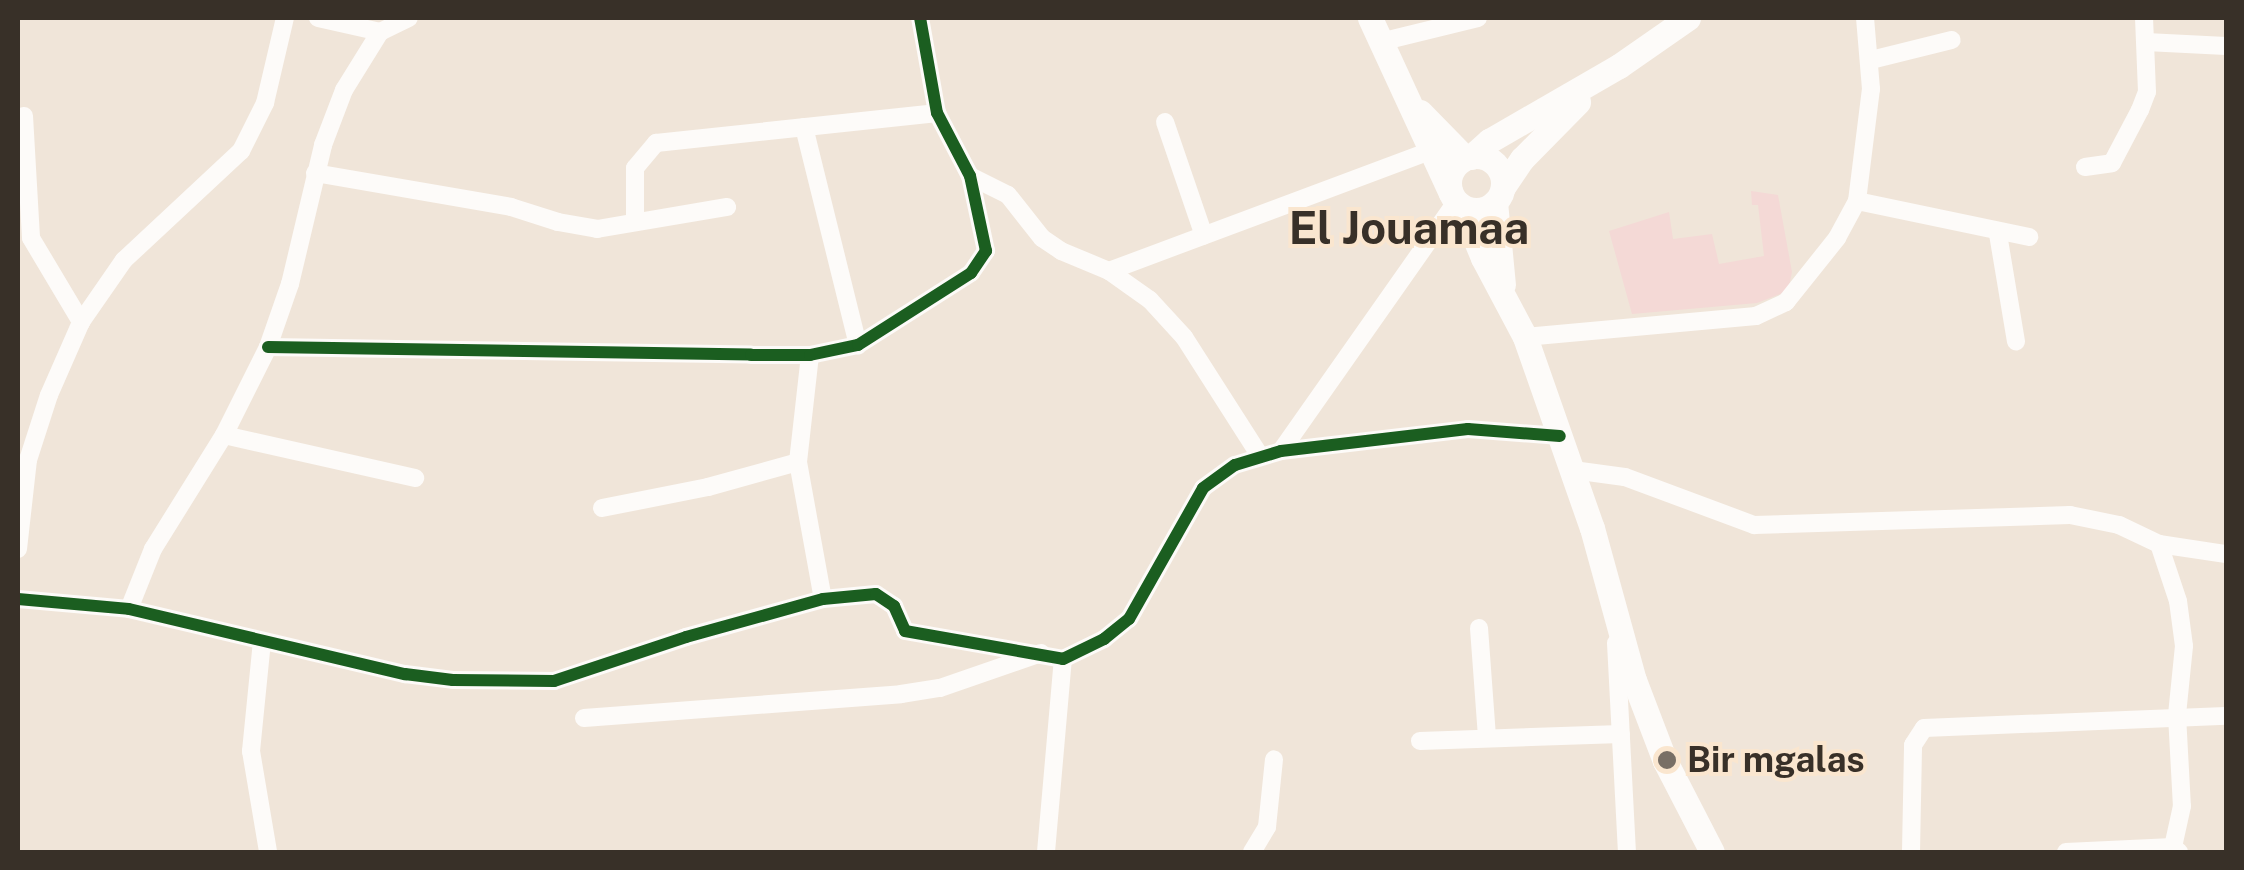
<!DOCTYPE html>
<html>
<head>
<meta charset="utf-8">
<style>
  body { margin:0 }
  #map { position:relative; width:2244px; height:870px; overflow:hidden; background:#f0e5d9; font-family:"Public Sans",sans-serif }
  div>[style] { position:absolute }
  .green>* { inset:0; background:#f4d9d6 }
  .minor>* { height:18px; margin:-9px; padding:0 9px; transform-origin:9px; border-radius:9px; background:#fdfbf9 }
  .secondary>* { height:25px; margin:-12.5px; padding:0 12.5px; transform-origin:12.5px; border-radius:12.5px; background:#fdfbf9 }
  .secondary>.ring { margin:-12.5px; padding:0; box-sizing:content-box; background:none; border:25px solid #fdfbf9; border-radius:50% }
  .cycleway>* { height:12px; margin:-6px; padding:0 6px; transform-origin:6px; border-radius:6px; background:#1b5e20 }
  .dots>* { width:28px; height:28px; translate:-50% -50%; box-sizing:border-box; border:5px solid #fae6cf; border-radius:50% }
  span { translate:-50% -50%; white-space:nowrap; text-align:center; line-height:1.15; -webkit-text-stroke:8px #fae6cf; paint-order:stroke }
  .poi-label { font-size:35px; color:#383028; font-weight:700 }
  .left { translate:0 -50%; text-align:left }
  .district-label { font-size:45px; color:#383028; font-weight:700 }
  .frame { position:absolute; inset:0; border:20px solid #383028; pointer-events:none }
</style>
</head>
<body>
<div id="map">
  <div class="green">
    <div style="clip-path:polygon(1751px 191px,1778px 195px,1792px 272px,1788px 291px,1757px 303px,1632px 314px,1609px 231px,1669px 212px,1673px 239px,1712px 234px,1719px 264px,1764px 256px,1758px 205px,1752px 205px)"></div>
  </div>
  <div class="minor">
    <div style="left:318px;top:18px;width:64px;rotate:12.7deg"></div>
    <div style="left:1380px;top:42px;width:101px;rotate:-13.8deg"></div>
    <div style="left:2146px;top:42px;width:80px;rotate:2.9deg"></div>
    <div style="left:1871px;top:60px;width:83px;rotate:-13.9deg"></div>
    <div style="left:24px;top:116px;width:122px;rotate:86.7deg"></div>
    <div style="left:31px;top:238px;width:98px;rotate:59.2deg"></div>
    <div style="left:1165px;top:122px;width:120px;rotate:71.1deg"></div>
    <div style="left:804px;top:127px;width:225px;rotate:76.1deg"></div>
    <div style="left:2085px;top:167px;width:27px;rotate:-8deg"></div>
    <div style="left:2112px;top:163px;width:60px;rotate:-62.2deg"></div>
    <div style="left:2140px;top:110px;width:19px;rotate:-69deg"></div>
    <div style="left:2147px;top:92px;width:74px;rotate:-92.3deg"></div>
    <div style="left:315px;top:173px;width:199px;rotate:9.8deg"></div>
    <div style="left:511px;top:207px;width:49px;rotate:17.7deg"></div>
    <div style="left:558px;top:222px;width:40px;rotate:10deg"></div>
    <div style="left:597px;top:229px;width:132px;rotate:-9.6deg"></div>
    <div style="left:970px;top:176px;width:42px;rotate:26.6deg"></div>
    <div style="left:1008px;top:195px;width:55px;rotate:51.7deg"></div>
    <div style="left:1042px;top:238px;width:23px;rotate:34deg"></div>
    <div style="left:1061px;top:251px;width:52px;rotate:22.6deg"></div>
    <div style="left:1109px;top:271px;width:50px;rotate:35.3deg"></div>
    <div style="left:1150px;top:300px;width:50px;rotate:47.4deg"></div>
    <div style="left:1184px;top:337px;width:141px;rotate:57.4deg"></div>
    <div style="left:1857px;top:201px;width:176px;rotate:11.8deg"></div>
    <div style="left:635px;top:221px;width:53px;rotate:-90deg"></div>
    <div style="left:635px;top:168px;width:33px;rotate:-50deg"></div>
    <div style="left:656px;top:143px;width:283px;rotate:-6.1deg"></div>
    <div style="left:1998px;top:234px;width:109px;rotate:80.5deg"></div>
    <div style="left:1109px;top:271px;width:343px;rotate:-20.5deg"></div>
    <div style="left:1525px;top:337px;width:232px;rotate:-5.2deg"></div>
    <div style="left:1756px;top:316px;width:33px;rotate:-25deg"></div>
    <div style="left:1786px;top:302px;width:82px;rotate:-51.4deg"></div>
    <div style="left:1837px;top:238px;width:42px;rotate:-61.6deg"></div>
    <div style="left:1857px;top:201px;width:113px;rotate:-82.9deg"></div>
    <div style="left:1871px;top:89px;width:71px;rotate:-94.8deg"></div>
    <div style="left:268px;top:347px;width:483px;rotate:0.9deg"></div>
    <div style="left:751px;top:355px;width:59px"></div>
    <div style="left:810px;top:355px;width:49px;rotate:-11.8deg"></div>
    <div style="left:858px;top:345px;width:134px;rotate:-32.5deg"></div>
    <div style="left:971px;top:273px;width:27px;rotate:-56deg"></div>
    <div style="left:986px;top:251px;width:77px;rotate:-102deg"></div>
    <div style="left:970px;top:176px;width:71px;rotate:-117.6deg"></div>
    <div style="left:937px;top:113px;width:97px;rotate:-100.1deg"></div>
    <div style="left:810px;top:355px;width:108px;rotate:96.4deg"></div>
    <div style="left:798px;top:462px;width:139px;rotate:79.7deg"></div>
    <div style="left:224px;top:435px;width:196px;rotate:12.7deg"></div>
    <div style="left:1281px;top:451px;width:304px;rotate:-54.9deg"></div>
    <div style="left:1573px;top:470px;width:52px;rotate:7.7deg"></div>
    <div style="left:1625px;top:477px;width:138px;rotate:20.4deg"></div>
    <div style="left:1754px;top:525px;width:316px;rotate:-1.8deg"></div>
    <div style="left:2070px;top:515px;width:50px;rotate:11.5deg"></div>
    <div style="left:2119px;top:525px;width:44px;rotate:25.4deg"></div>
    <div style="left:2159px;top:544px;width:68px;rotate:8.5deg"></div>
    <div style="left:602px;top:508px;width:108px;rotate:-11.2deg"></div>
    <div style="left:708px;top:487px;width:93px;rotate:-15.5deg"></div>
    <div style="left:2159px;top:544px;width:60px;rotate:71.6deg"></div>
    <div style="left:2178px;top:601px;width:45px;rotate:82.4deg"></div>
    <div style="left:2184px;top:646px;width:69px;rotate:95.8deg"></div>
    <div style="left:2177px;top:715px;width:91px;rotate:86.9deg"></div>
    <div style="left:2182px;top:806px;width:42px;rotate:102.4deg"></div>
    <div style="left:2173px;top:847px;width:8px;rotate:40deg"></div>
    <div style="left:18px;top:549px;width:90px;rotate:-83.6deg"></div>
    <div style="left:28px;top:460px;width:68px;rotate:-72.1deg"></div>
    <div style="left:49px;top:395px;width:80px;rotate:-66.3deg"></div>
    <div style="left:81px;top:322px;width:75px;rotate:-55.3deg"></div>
    <div style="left:124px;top:260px;width:160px;rotate:-43deg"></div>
    <div style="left:241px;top:151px;width:54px;rotate:-63.4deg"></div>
    <div style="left:265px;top:103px;width:87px;rotate:-76.8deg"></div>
    <div style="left:18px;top:599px;width:111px;rotate:5.1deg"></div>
    <div style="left:129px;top:609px;width:284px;rotate:13.3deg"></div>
    <div style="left:405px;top:674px;width:48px;rotate:7.1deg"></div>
    <div style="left:453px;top:680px;width:101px;rotate:0.6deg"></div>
    <div style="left:554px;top:681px;width:139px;rotate:-18.4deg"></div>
    <div style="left:686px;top:637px;width:142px;rotate:-15.5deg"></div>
    <div style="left:823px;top:599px;width:53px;rotate:-5.4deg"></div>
    <div style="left:876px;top:594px;width:22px;rotate:34deg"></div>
    <div style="left:894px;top:606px;width:27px;rotate:66deg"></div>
    <div style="left:905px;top:631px;width:160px;rotate:10deg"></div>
    <div style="left:1063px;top:659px;width:46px;rotate:-26deg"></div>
    <div style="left:1104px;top:639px;width:32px;rotate:-39deg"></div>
    <div style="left:1129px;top:619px;width:150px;rotate:-60.5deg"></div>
    <div style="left:1203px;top:488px;width:39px;rotate:-36deg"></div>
    <div style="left:1235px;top:465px;width:48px;rotate:-16.9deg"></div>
    <div style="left:1281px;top:451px;width:188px;rotate:-6.7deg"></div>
    <div style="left:1468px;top:429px;width:92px;rotate:4.4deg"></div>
    <div style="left:129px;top:609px;width:65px;rotate:-68.2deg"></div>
    <div style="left:153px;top:549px;width:134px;rotate:-58.1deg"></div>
    <div style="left:224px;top:435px;width:98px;rotate:-63.4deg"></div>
    <div style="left:268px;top:347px;width:67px;rotate:-70.8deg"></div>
    <div style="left:290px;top:284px;width:143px;rotate:-76.6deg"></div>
    <div style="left:323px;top:145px;width:59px;rotate:-69.1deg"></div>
    <div style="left:344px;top:90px;width:68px;rotate:-58.2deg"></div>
    <div style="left:380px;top:32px;width:32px;rotate:-26deg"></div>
    <div style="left:1479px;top:628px;width:109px;rotate:85.8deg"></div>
    <div style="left:262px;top:641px;width:111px;rotate:95.7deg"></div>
    <div style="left:251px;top:751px;width:102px;rotate:80.4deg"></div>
    <div style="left:1616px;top:643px;width:209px;rotate:87deg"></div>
    <div style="left:584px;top:718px;width:318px;rotate:-4.3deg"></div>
    <div style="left:901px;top:694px;width:39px;rotate:-9deg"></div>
    <div style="left:940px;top:688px;width:107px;rotate:-19.1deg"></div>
    <div style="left:1420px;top:741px;width:201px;rotate:-2deg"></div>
    <div style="left:1046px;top:852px;width:194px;rotate:-85deg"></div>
    <div style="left:1252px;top:852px;width:29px;rotate:-59deg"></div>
    <div style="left:1267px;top:827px;width:68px;rotate:-84.1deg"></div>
    <div style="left:1911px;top:852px;width:107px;rotate:-88.9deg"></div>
    <div style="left:1913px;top:745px;width:20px;rotate:-57deg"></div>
    <div style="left:1924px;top:728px;width:302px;rotate:-2.3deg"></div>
    <div style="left:2066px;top:852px;width:107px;rotate:-2.7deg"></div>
  </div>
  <div class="secondary">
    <div style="left:1370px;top:18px;width:191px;rotate:65.2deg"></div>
    <div style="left:1420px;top:112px;width:64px;rotate:45.6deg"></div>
    <div class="ring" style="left:1449px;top:156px;width:29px;height:29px"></div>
    <div style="left:1471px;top:157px;width:24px;rotate:-42deg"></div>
    <div style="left:1489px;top:141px;width:150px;rotate:-30deg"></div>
    <div style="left:1619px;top:66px;width:84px;rotate:-34.8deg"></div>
    <div style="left:1503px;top:187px;width:34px;rotate:-56deg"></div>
    <div style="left:1522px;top:159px;width:80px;rotate:-45.5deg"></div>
    <div style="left:1495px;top:202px;width:83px;rotate:84.5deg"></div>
    <div style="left:1462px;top:207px;width:55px;rotate:67.6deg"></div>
    <div style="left:1483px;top:258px;width:89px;rotate:62deg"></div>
    <div style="left:1525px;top:337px;width:202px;rotate:70.7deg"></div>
    <div style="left:1592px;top:528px;width:158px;rotate:74.6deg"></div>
    <div style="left:1634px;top:680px;width:87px;rotate:69.1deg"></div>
    <div style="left:1665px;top:761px;width:102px;rotate:62.7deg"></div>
  </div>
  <div class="cycleway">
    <div style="left:268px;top:347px;width:483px;rotate:0.9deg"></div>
    <div style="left:751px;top:355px;width:59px"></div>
    <div style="left:810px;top:355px;width:49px;rotate:-11.8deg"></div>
    <div style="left:858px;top:345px;width:134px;rotate:-32.5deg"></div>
    <div style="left:971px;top:273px;width:27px;rotate:-56deg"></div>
    <div style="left:986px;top:251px;width:77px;rotate:-102deg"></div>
    <div style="left:970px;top:176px;width:71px;rotate:-117.6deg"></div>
    <div style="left:937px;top:113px;width:97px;rotate:-100.1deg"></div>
    <div style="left:18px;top:599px;width:111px;rotate:5.1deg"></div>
    <div style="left:129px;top:609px;width:284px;rotate:13.3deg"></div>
    <div style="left:405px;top:674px;width:48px;rotate:7.1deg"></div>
    <div style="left:453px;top:680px;width:101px;rotate:0.6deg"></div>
    <div style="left:554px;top:681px;width:139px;rotate:-18.4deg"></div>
    <div style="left:686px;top:637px;width:142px;rotate:-15.5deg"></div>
    <div style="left:823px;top:599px;width:53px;rotate:-5.4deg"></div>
    <div style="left:876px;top:594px;width:22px;rotate:34deg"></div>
    <div style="left:894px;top:606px;width:27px;rotate:66deg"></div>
    <div style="left:905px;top:631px;width:160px;rotate:10deg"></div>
    <div style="left:1063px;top:659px;width:46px;rotate:-26deg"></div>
    <div style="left:1104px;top:639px;width:32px;rotate:-39deg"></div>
    <div style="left:1129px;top:619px;width:150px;rotate:-60.5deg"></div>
    <div style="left:1203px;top:488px;width:39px;rotate:-36deg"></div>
    <div style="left:1235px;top:465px;width:48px;rotate:-16.9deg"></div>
    <div style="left:1281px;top:451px;width:188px;rotate:-6.7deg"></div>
    <div style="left:1468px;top:429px;width:92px;rotate:4.4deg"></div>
  </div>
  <div class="dots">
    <div style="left:1667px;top:760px;background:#786f66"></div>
  </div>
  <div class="poi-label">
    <span class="left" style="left:1687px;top:760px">Bir mgalas</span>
  </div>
  <div class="district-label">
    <span style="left:1409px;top:228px">El Jouamaa</span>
  </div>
  <div class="frame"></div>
</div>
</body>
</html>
